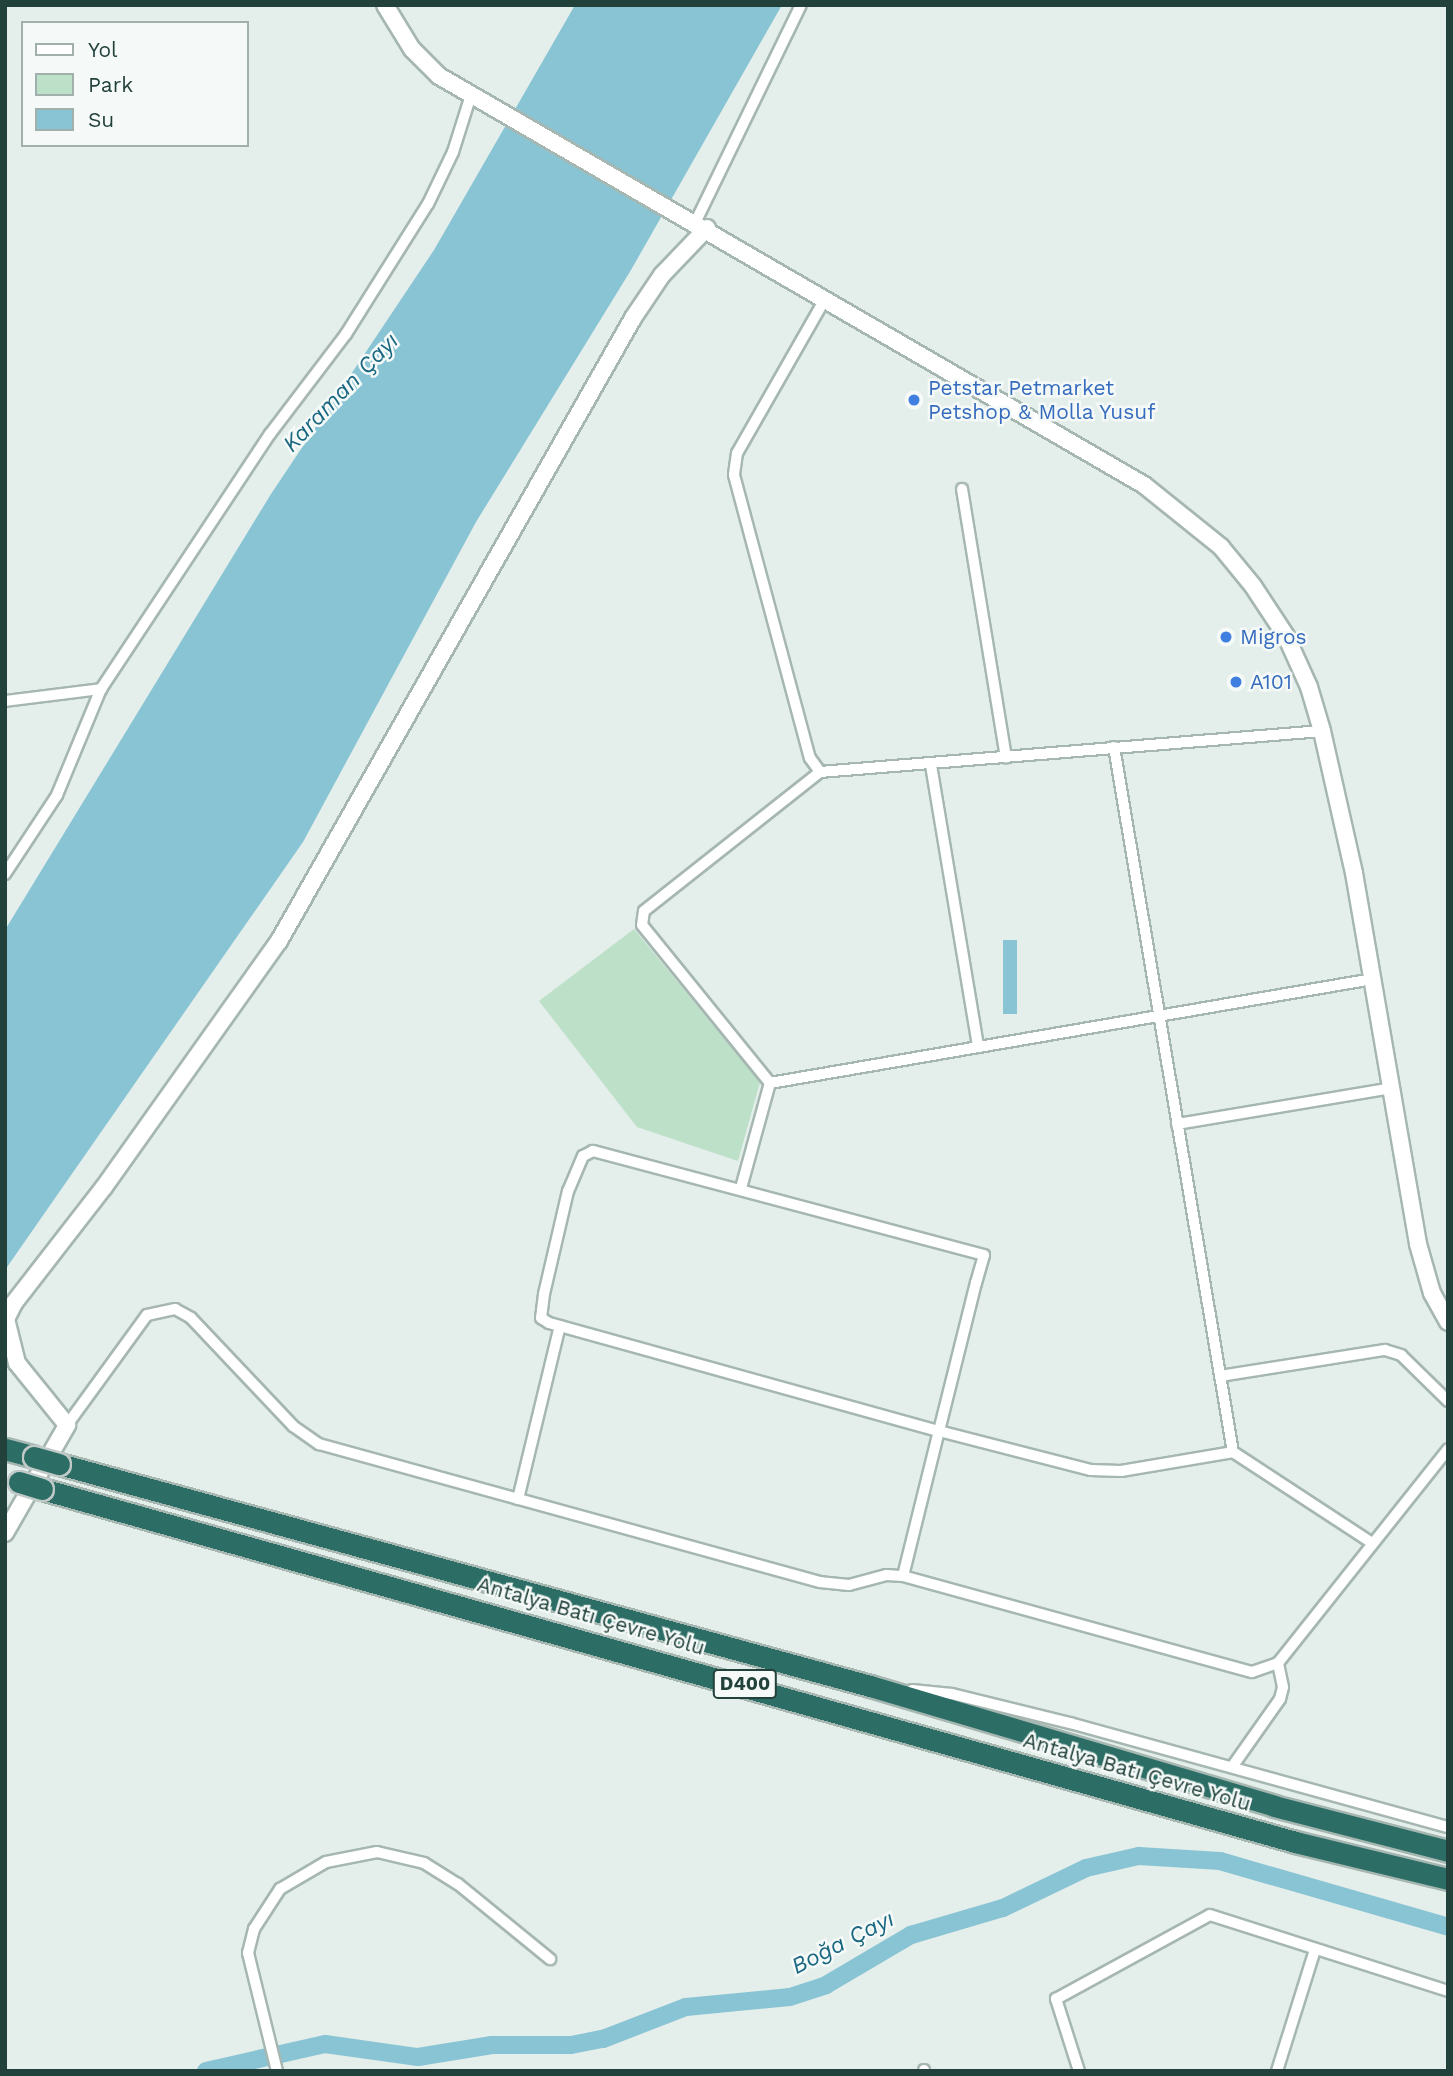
<!DOCTYPE html>
<html>
<head>
<meta charset="utf-8">
<style>
  body { margin:0 }
  #map { position:relative; width:1453px; height:2076px; overflow:hidden; background:#e4eeea; font-family:"Work Sans",sans-serif }
  div>[style] { position:absolute }
  .green>* { inset:0; background:#bce0c8 }
  .water>* { inset:0; background:#89c4d5; transform-origin:0 0 }
  .river>* { height:18px; margin:-9px; padding:0 9px; transform-origin:9px; border-radius:9px; background:#89c4d5 }
  .roads { filter:drop-shadow(2px 0 #a6b7b2) drop-shadow(-2px 0 #a6b7b2) drop-shadow(0 2px #a6b7b2) drop-shadow(0 -2px #a6b7b2) }
  .street>* { height:10px; margin:-5px; padding:0 5px; transform-origin:5px; border-radius:5px; background:#fff }
  .secondary>* { height:16px; margin:-8px; padding:0 8px; transform-origin:8px; border-radius:8px; background:#fff }
  .highway>* { height:21px; margin:-10.5px; padding:0 10.5px; transform-origin:10.5px; border-radius:10.5px; background:#2c6e65 }
  .bridges { filter:drop-shadow(2px 0 #c1cac8) drop-shadow(-2px 0 #c1cac8) drop-shadow(0 2px #c1cac8) drop-shadow(0 -2px #c1cac8) }
  .highway-bridge>* { height:21px; margin:-10.5px; padding:0 10.5px; transform-origin:10.5px; border-radius:10.5px; background:#2c6e65 }
  .dots>* { width:19px; height:19px; translate:-50% -50%; box-sizing:border-box; border:4px solid #f5faf8; border-radius:50% }
  span { translate:-50% -50%; white-space:nowrap; text-align:center; line-height:1.15; -webkit-text-stroke:5px #f5faf8; paint-order:stroke }
  .shield-label span { padding:2px 5px; background:#f5faf8; border:2px solid; border-radius:5px; -webkit-text-stroke-width:0 }
  .shield-label { font-size:19px; color:#22413b; font-weight:700 }
  .shop-label { font-size:21px; color:#366cbe }
  .left { translate:0 -50%; text-align:left }
  .street-label { font-size:21px; color:#22413b }
  .water-label { font-size:23px; color:#196780; font-style:italic }
  .frame { position:absolute; inset:0; border:7px solid #22413b; pointer-events:none }
  .legend { position:absolute; left:21px; top:21px; width:228px; height:126px; box-sizing:border-box; background:#f5faf8; border:2px solid #a1b0ac; margin:0; padding:9px 12px; list-style:none; font-size:21px; color:#22413b }
  .legend li { display:flex; align-items:center; gap:14px; height:35px }
  .legend b { width:35px; border:2px solid #a1b0ac }
</style>
</head>
<body>
<div id="map">
  <div class="green">
    <div style="clip-path:polygon(634px 929px,760px 1082px,738px 1161px,637px 1127px,539px 1001px)"></div>
  </div>
  <div class="water">
    <div style="clip-path:polygon(575px 5px,782px 5px,631px 270px,476px 522px,303px 842px,5px 1270px,5px 930px,271px 494px,434px 250px)"></div>
    <div style="left:1003px;top:940px;width:14px;height:74px"></div>
  </div>
  <div class="river">
    <div style="left:206px;top:2071px;width:122px;rotate:-12.8deg"></div>
    <div style="left:325px;top:2044px;width:94px;rotate:8deg"></div>
    <div style="left:418px;top:2057px;width:75px;rotate:-9.2deg"></div>
    <div style="left:492px;top:2045px;width:79px"></div>
    <div style="left:571px;top:2045px;width:33px;rotate:-11deg"></div>
    <div style="left:603px;top:2039px;width:89px;rotate:-21.1deg"></div>
    <div style="left:686px;top:2007px;width:104px;rotate:-5.5deg"></div>
    <div style="left:790px;top:1997px;width:38px;rotate:-18deg"></div>
    <div style="left:826px;top:1985px;width:99px;rotate:-30.5deg"></div>
    <div style="left:911px;top:1935px;width:96px;rotate:-16.4deg"></div>
    <div style="left:1003px;top:1908px;width:92px;rotate:-25.7deg"></div>
    <div style="left:1086px;top:1868px;width:54px;rotate:-12.8deg"></div>
    <div style="left:1139px;top:1856px;width:81px;rotate:3.5deg"></div>
    <div style="left:1220px;top:1861px;width:237px;rotate:16.1deg"></div>
  </div>
  <div class="roads">
    <div class="street">
      <div style="left:696px;top:221px;width:240px;rotate:-64.1deg"></div>
      <div style="left:825px;top:299px;width:177px;rotate:119.7deg"></div>
      <div style="left:737px;top:453px;width:22px;rotate:98deg"></div>
      <div style="left:734px;top:475px;width:293px;rotate:75deg"></div>
      <div style="left:810px;top:758px;width:17px;rotate:54deg"></div>
      <div style="left:820px;top:772px;width:504px;rotate:-4.67deg"></div>
      <div style="left:962px;top:489px;width:272px;rotate:80.7deg"></div>
      <div style="left:5px;top:701px;width:97px;rotate:-7.1deg"></div>
      <div style="left:101px;top:689px;width:306px;rotate:-56.5deg"></div>
      <div style="left:270px;top:434px;width:126px;rotate:-52.8deg"></div>
      <div style="left:346px;top:334px;width:154px;rotate:-57.8deg"></div>
      <div style="left:428px;top:204px;width:58px;rotate:-64.3deg"></div>
      <div style="left:453px;top:152px;width:60px;rotate:-72.5deg"></div>
      <div style="left:1114px;top:747px;width:715px;rotate:80.42deg"></div>
      <div style="left:931px;top:765px;width:286px;rotate:80.5deg"></div>
      <div style="left:5px;top:874px;width:95px;rotate:-56.6deg"></div>
      <div style="left:57px;top:795px;width:115px;rotate:-67.5deg"></div>
      <div style="left:770px;top:1083px;width:203px;rotate:-129deg"></div>
      <div style="left:642px;top:925px;width:14px;rotate:-82deg"></div>
      <div style="left:644px;top:911px;width:224px;rotate:-38.3deg"></div>
      <div style="left:1177px;top:1124px;width:217px;rotate:-9.5deg"></div>
      <div style="left:741px;top:1188px;width:109px;rotate:-74.6deg"></div>
      <div style="left:770px;top:1083px;width:612px;rotate:-9.79deg"></div>
      <div style="left:1220px;top:1376px;width:167px;rotate:-9deg"></div>
      <div style="left:1385px;top:1350px;width:17px;rotate:17deg"></div>
      <div style="left:1401px;top:1355px;width:66px;rotate:44.4deg"></div>
      <div style="left:67px;top:1425px;width:136px;rotate:-54deg"></div>
      <div style="left:147px;top:1315px;width:29px;rotate:-12deg"></div>
      <div style="left:175px;top:1309px;width:18px;rotate:29deg"></div>
      <div style="left:191px;top:1318px;width:149px;rotate:46.6deg"></div>
      <div style="left:293px;top:1426px;width:32px;rotate:35deg"></div>
      <div style="left:319px;top:1444px;width:520px;rotate:15.4deg"></div>
      <div style="left:820px;top:1582px;width:29px;rotate:6deg"></div>
      <div style="left:849px;top:1585px;width:39px;rotate:-15deg"></div>
      <div style="left:887px;top:1575px;width:16px;rotate:4deg"></div>
      <div style="left:903px;top:1576px;width:362px;rotate:15.4deg"></div>
      <div style="left:1252px;top:1672px;width:28px;rotate:-19deg"></div>
      <div style="left:1278px;top:1663px;width:273px;rotate:-51.5deg"></div>
      <div style="left:518px;top:1499px;width:178px;rotate:-76.4deg"></div>
      <div style="left:903px;top:1576px;width:149px;rotate:-76.1deg"></div>
      <div style="left:939px;top:1431px;width:153px;rotate:-76deg"></div>
      <div style="left:976px;top:1283px;width:29px;rotate:-74deg"></div>
      <div style="left:984px;top:1255px;width:405px;rotate:-165.1deg"></div>
      <div style="left:593px;top:1151px;width:11px;rotate:153deg"></div>
      <div style="left:583px;top:1156px;width:38px;rotate:113deg"></div>
      <div style="left:568px;top:1191px;width:106px;rotate:103.1deg"></div>
      <div style="left:544px;top:1294px;width:24px;rotate:97deg"></div>
      <div style="left:541px;top:1318px;width:9px;rotate:32deg"></div>
      <div style="left:549px;top:1323px;width:405px;rotate:15.5deg"></div>
      <div style="left:939px;top:1431px;width:157px;rotate:14.4deg"></div>
      <div style="left:1091px;top:1470px;width:30px;rotate:2deg"></div>
      <div style="left:1121px;top:1471px;width:114px;rotate:-9.6deg"></div>
      <div style="left:1233px;top:1452px;width:166px;rotate:33.2deg"></div>
      <div style="left:912px;top:1690px;width:40px;rotate:5.7deg"></div>
      <div style="left:952px;top:1694px;width:122px;rotate:13.8deg"></div>
      <div style="left:1070px;top:1723px;width:392px;rotate:15.4deg"></div>
      <div style="left:1232px;top:1767px;width:83px;rotate:-54.8deg"></div>
      <div style="left:1280px;top:1699px;width:12px;rotate:-76deg"></div>
      <div style="left:1283px;top:1687px;width:25px;rotate:-102deg"></div>
      <div style="left:924px;top:2070px;width:1px;rotate:90deg"></div>
      <div style="left:277px;top:2071px;width:122px;rotate:-103.8deg"></div>
      <div style="left:248px;top:1953px;width:25px;rotate:-76deg"></div>
      <div style="left:254px;top:1929px;width:48px;rotate:-57deg"></div>
      <div style="left:280px;top:1889px;width:53px;rotate:-30.4deg"></div>
      <div style="left:326px;top:1862px;width:52px;rotate:-11.1deg"></div>
      <div style="left:377px;top:1852px;width:48px;rotate:13.2deg"></div>
      <div style="left:424px;top:1863px;width:40px;rotate:32deg"></div>
      <div style="left:458px;top:1884px;width:119px;rotate:39.2deg"></div>
      <div style="left:1079px;top:2071px;width:76px;rotate:-107.7deg"></div>
      <div style="left:1056px;top:1999px;width:175px;rotate:-28.6deg"></div>
      <div style="left:1210px;top:1915px;width:250px;rotate:17.7deg"></div>
      <div style="left:1277px;top:2071px;width:127px;rotate:-72.6deg"></div>
    </div>
    <div class="secondary">
      <div style="left:385px;top:5px;width:52px;rotate:58.5deg"></div>
      <div style="left:412px;top:49px;width:38px;rotate:45deg"></div>
      <div style="left:439px;top:76px;width:815px;rotate:30.12deg"></div>
      <div style="left:1144px;top:485px;width:99px;rotate:38.8deg"></div>
      <div style="left:1221px;top:547px;width:50px;rotate:50.6deg"></div>
      <div style="left:1253px;top:586px;width:60px;rotate:56.6deg"></div>
      <div style="left:1286px;top:636px;width:56px;rotate:65.7deg"></div>
      <div style="left:1309px;top:687px;width:46px;rotate:73.5deg"></div>
      <div style="left:1322px;top:731px;width:146px;rotate:77.3deg"></div>
      <div style="left:1354px;top:873px;width:376px;rotate:80.2deg"></div>
      <div style="left:1418px;top:1244px;width:51px;rotate:74.1deg"></div>
      <div style="left:1432px;top:1293px;width:33px;rotate:61deg"></div>
      <div style="left:5px;top:1533px;width:125px;rotate:-60.1deg"></div>
      <div style="left:67px;top:1425px;width:80px;rotate:-128.9deg"></div>
      <div style="left:17px;top:1363px;width:45px;rotate:-104deg"></div>
      <div style="left:6px;top:1319px;width:18px;rotate:-63deg"></div>
      <div style="left:14px;top:1303px;width:147px;rotate:-52.2deg"></div>
      <div style="left:104px;top:1187px;width:302px;rotate:-54.6deg"></div>
      <div style="left:279px;top:941px;width:717px;rotate:-60.39deg"></div>
      <div style="left:633px;top:318px;width:52px;rotate:-56deg"></div>
      <div style="left:662px;top:275px;width:65px;rotate:-46.2deg"></div>
    </div>
    <div class="highway">
      <div style="left:5px;top:1449px;width:30px;rotate:15deg"></div>
      <div style="left:59px;top:1464px;width:841px;rotate:15.31deg"></div>
      <div style="left:870px;top:1686px;width:421px;rotate:16.5deg"></div>
      <div style="left:1274px;top:1806px;width:180px;rotate:14.5deg"></div>
      <div style="left:42px;top:1489px;width:1302px;rotate:15.73deg"></div>
      <div style="left:1295px;top:1842px;width:157px;rotate:13.6deg"></div>
    </div>
  </div>
  <div class="bridges">
    <div class="highway-bridge">
      <div style="left:34px;top:1457px;width:26px;rotate:16deg"></div>
      <div style="left:19px;top:1482px;width:24px;rotate:17deg"></div>
    </div>
  </div>
  <div class="dots">
    <div style="left:914px;top:400px;background:#3f7fe0"></div>
    <div style="left:1226px;top:637px;background:#3f7fe0"></div>
    <div style="left:1236px;top:682px;background:#3f7fe0"></div>
  </div>
  <div class="shield-label">
    <span style="left:745px;top:1684px">D400</span>
  </div>
  <div class="shop-label">
    <span class="left" style="left:928px;top:400px">Petstar Petmarket<br>Petshop &amp; Molla Yusuf</span>
    <span class="left" style="left:1240px;top:637px">Migros</span>
    <span class="left" style="left:1250px;top:682px">A101</span>
  </div>
  <div class="street-label">
    <span style="left:591px;top:1616px;rotate:16deg">Antalya Batı Çevre Yolu</span>
    <span style="left:1137px;top:1772px;rotate:16deg">Antalya Batı Çevre Yolu</span>
  </div>
  <div class="water-label">
    <span style="left:341px;top:393px;rotate:-46deg">Karaman Çayı</span>
    <span style="left:843px;top:1943px;rotate:-27deg">Boğa Çayı</span>
  </div>
  <div class="frame"></div>
  <ul class="legend">
  <li><b style="height:9px;background:#fff"></b>Yol</li>
  <li><b style="height:19px;background:#bce0c8"></b>Park</li>
  <li><b style="height:19px;background:#89c4d5"></b>Su</li>
  </ul>
</div>
</body>
</html>
